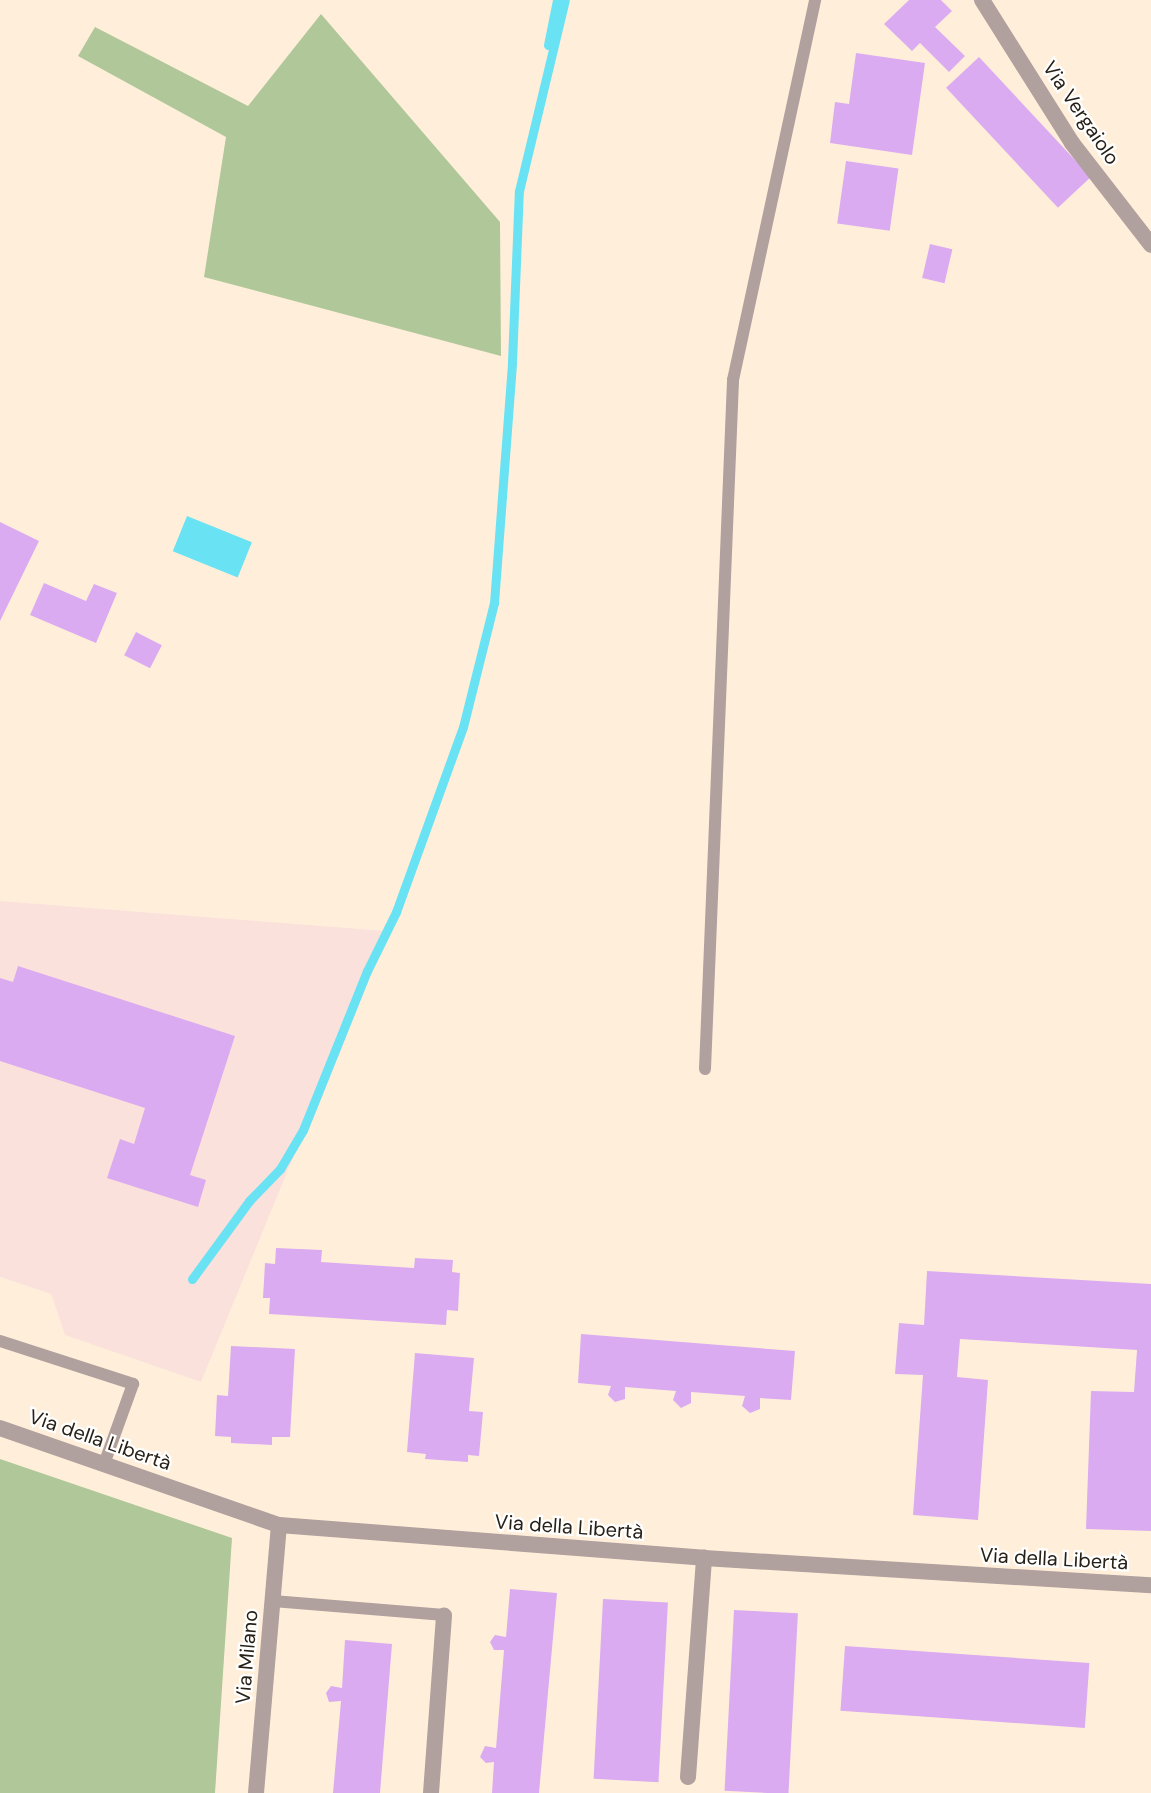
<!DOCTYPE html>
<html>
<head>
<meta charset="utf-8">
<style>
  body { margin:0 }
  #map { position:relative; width:1151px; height:1793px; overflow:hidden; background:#ffefda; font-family:"DM Sans",sans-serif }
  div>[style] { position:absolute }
  .education>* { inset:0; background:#fbe1db }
  .green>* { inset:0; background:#afc799 }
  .water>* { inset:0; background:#69e2f3; transform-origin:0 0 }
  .stream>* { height:9px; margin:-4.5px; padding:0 4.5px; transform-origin:4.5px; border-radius:4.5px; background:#69e2f3 }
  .building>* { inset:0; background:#dbabf1; transform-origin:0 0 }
  .service>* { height:12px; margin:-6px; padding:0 6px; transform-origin:6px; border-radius:6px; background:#b0a09e }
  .minor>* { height:16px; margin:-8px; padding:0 8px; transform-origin:8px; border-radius:8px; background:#b0a09e }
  span { translate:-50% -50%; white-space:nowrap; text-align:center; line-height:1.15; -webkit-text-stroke:4.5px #fff; paint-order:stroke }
  .street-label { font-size:20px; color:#272016 }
</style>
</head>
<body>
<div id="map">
  <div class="education">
    <div style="clip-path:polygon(0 901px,386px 931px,201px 1382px,65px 1335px,51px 1294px,0 1277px)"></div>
  </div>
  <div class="green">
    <div style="clip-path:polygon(321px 14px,500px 222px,501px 356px,204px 277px,226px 137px,78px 56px,95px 27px,248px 106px)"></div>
    <div style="clip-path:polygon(0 1459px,232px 1538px,215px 1793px,0 1793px)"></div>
  </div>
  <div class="water">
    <div style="left:187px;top:516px;width:70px;height:38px;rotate:22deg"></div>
  </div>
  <div class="stream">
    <div style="left:548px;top:45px;width:46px;rotate:-78.7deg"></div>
    <div style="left:192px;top:1279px;width:97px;rotate:-53.8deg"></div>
    <div style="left:249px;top:1201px;width:45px;rotate:-45.9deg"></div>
    <div style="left:280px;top:1169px;width:45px;rotate:-59.5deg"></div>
    <div style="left:303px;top:1130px;width:171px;rotate:-68.1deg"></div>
    <div style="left:367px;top:971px;width:66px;rotate:-63.8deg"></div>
    <div style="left:396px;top:912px;width:197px;rotate:-70.1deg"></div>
    <div style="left:463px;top:727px;width:128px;rotate:-76deg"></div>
    <div style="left:494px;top:603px;width:242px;rotate:-85.7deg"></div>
    <div style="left:512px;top:362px;width:171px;rotate:-87.7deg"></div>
    <div style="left:519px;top:191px;width:196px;rotate:-76.5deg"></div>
  </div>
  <div class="building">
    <div style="clip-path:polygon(909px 0,941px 0,952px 11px,935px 27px,965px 56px,949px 72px,920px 43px,912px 51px,884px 24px)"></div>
    <div style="clip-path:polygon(856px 53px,925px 63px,912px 155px,830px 143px,835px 102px,849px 104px)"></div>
    <div style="left:979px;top:57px;width:164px;height:45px;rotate:47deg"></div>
    <div style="left:846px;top:161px;width:53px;height:63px;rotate:8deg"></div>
    <div style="left:930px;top:244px;width:23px;height:35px;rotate:13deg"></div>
    <div style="clip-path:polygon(0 522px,39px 541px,0 621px)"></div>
    <div style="clip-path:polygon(44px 583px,86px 601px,94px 584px,117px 593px,96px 643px,30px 615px)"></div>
    <div style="left:136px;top:632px;width:29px;height:26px;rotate:27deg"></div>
    <div style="clip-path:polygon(18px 966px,235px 1036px,190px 1175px,206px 1180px,198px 1207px,107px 1178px,120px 1139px,134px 1144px,145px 1108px,0 1061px,0 978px,13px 982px)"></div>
    <div style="clip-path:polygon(276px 1248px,322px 1250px,321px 1262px,414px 1268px,415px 1258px,453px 1260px,452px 1272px,460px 1273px,458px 1311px,447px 1310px,446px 1325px,269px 1314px,270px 1298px,263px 1298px,265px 1263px,275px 1264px)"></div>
    <div style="clip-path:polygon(927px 1271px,1151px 1284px,1151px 1531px,1086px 1529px,1091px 1391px,1134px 1392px,1137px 1350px,960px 1339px,957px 1377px,988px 1380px,978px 1520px,913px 1515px,923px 1375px,895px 1374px,899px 1323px,924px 1325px)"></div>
    <div style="clip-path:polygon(581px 1334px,795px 1351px,791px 1400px,760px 1398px,760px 1409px,750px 1413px,742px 1406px,745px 1396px,691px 1392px,691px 1403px,681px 1408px,673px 1400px,676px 1391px,625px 1387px,625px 1399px,615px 1402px,608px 1395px,611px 1386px,578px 1383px)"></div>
    <div style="clip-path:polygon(231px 1346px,295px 1349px,290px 1437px,272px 1437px,272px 1445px,231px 1443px,231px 1437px,215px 1436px,217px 1395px,228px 1396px)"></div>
    <div style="clip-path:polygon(415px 1353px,474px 1358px,469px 1411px,483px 1412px,479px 1456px,468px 1455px,468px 1462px,425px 1459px,426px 1454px,407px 1452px)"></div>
    <div style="clip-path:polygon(510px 1589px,557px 1593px,539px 1793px,492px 1793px,494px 1762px,486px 1763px,480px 1757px,485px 1746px,496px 1748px,504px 1650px,494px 1650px,490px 1642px,495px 1635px,506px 1637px)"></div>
    <div style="left:603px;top:1599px;width:65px;height:180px;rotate:3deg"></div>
    <div style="left:734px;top:1610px;width:64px;height:181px;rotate:3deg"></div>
    <div style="clip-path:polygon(345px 1640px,392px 1644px,380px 1793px,333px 1793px,341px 1701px,329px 1702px,326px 1693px,331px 1686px,342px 1688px)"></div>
    <div style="left:845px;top:1646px;width:245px;height:65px;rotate:4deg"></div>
  </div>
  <div class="service">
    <div style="left:705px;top:1069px;width:690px;rotate:-87.67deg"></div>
    <div style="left:733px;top:380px;width:389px;rotate:-77.8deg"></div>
    <div style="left:0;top:1341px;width:140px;rotate:17.9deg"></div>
    <div style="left:133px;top:1384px;width:85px;rotate:109.9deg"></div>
    <div style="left:273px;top:1601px;width:172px;rotate:4.7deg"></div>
  </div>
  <div class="minor">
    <div style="left:982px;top:0;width:169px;rotate:57.8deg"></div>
    <div style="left:1072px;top:143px;width:129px;rotate:52.2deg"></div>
    <div style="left:0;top:1428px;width:295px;rotate:19.2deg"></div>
    <div style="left:279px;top:1525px;width:426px;rotate:4.4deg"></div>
    <div style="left:704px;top:1558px;width:448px;rotate:3.5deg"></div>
    <div style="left:688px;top:1777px;width:220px;rotate:-85.8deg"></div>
    <div style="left:256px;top:1793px;width:269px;rotate:-85.1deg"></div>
    <div style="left:431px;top:1793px;width:178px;rotate:-85.8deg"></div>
  </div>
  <div class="street-label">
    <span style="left:1081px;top:113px;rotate:56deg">Via Vergaiolo</span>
    <span style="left:100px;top:1440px;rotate:19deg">Via della Libertà</span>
    <span style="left:569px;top:1527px;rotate:4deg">Via della Libertà</span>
    <span style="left:1054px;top:1559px;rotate:3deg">Via della Libertà</span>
    <span style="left:247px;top:1657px;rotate:-85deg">Via Milano</span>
  </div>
</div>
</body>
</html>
